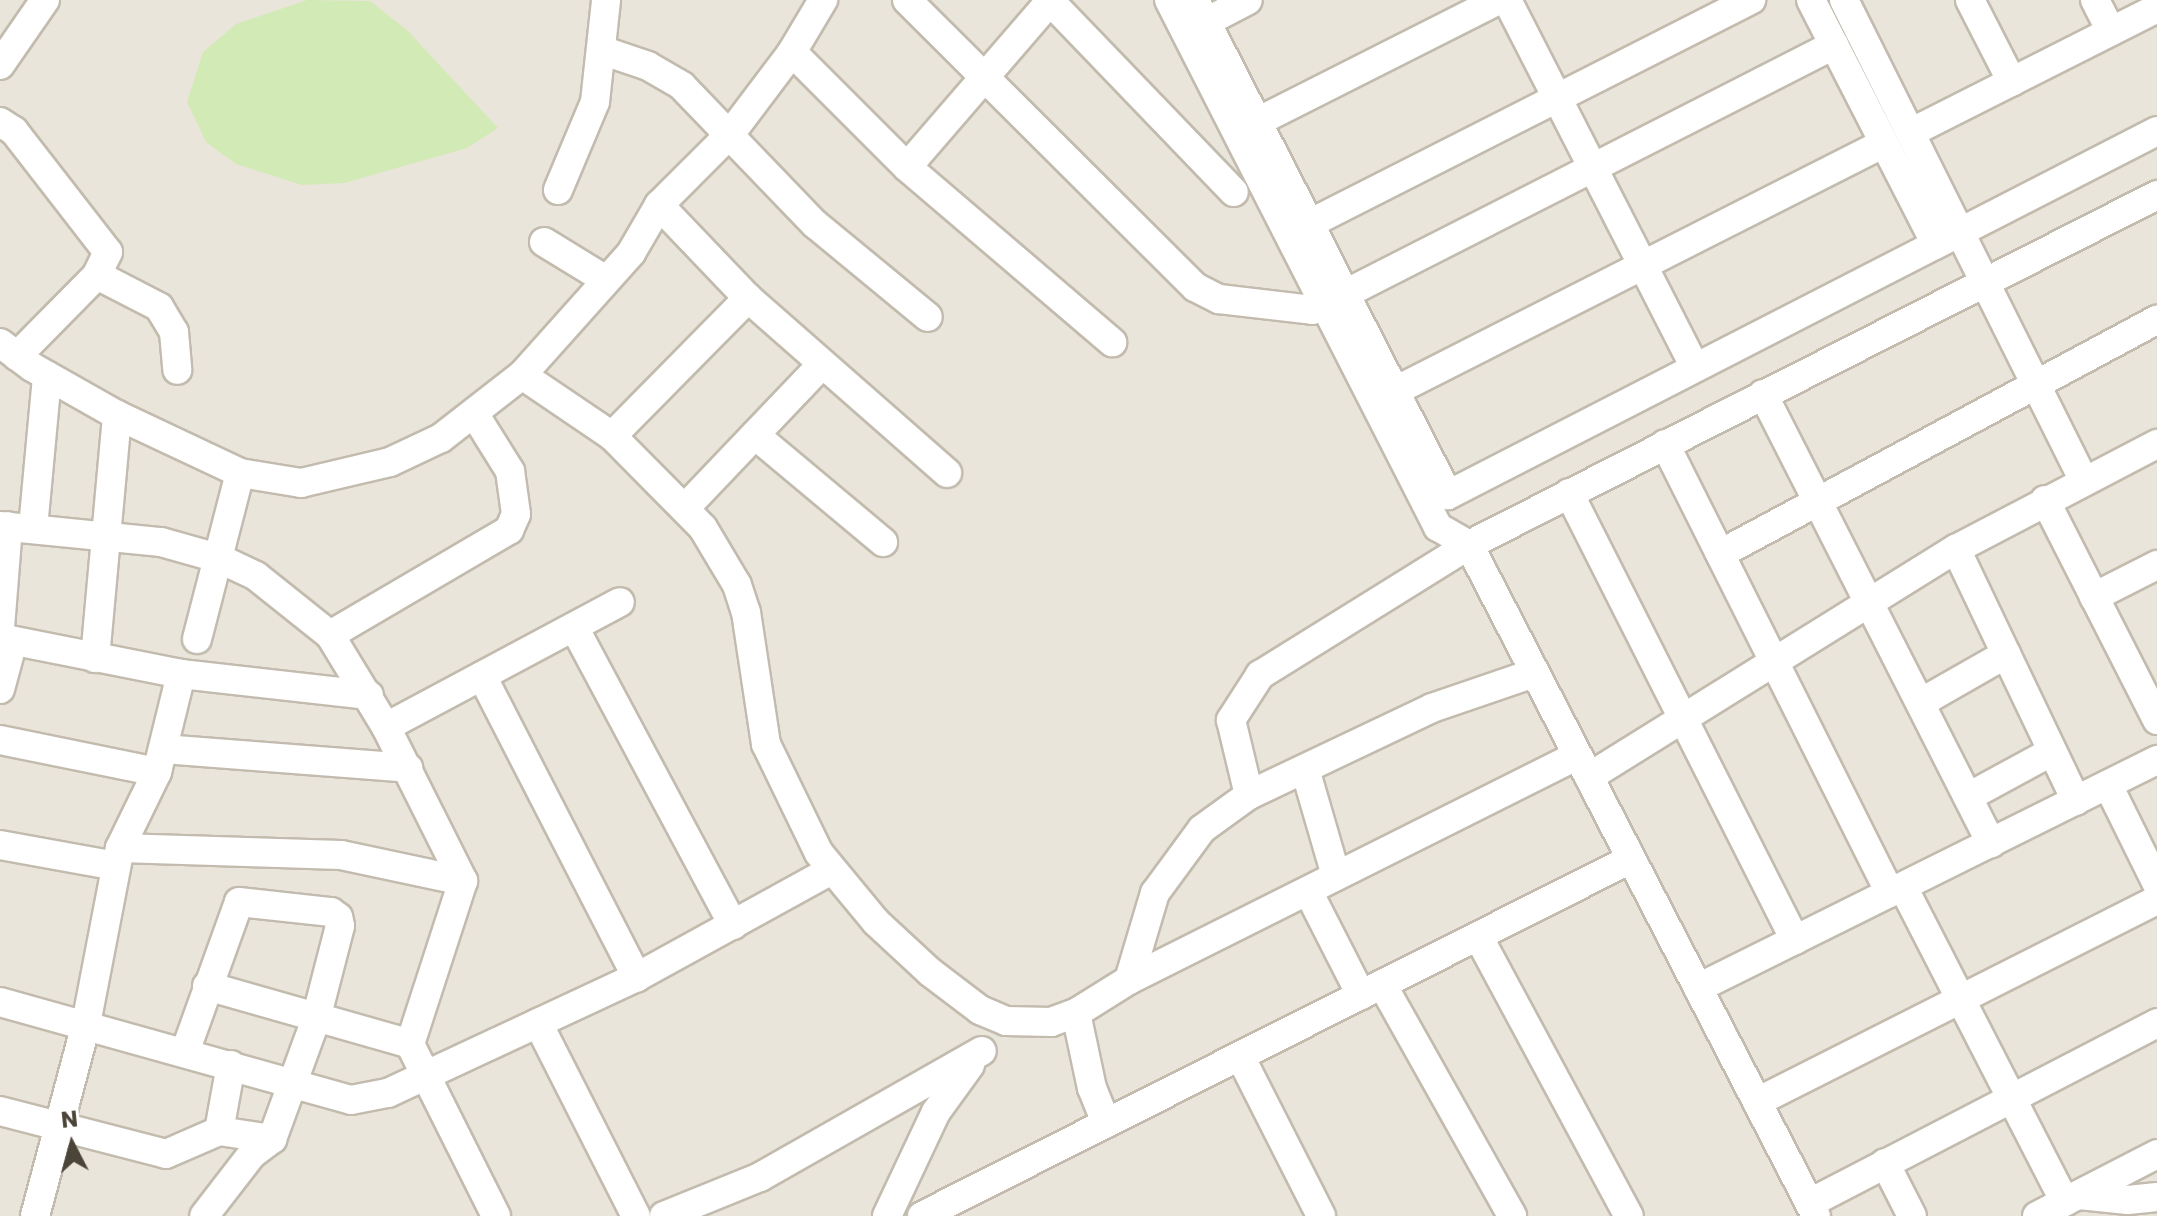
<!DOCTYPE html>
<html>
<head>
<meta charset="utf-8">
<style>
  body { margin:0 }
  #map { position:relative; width:2157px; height:1216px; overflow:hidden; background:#f6f3ec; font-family:Poppins,sans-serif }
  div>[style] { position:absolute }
  .residential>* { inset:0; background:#eae5da; transform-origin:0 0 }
  .green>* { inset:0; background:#d2eab5 }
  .roads { filter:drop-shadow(2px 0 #c2bbae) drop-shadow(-2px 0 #c2bbae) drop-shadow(0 2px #c2bbae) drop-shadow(0 -2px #c2bbae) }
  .minor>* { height:28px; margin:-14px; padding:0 14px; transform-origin:14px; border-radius:14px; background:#fff }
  span { translate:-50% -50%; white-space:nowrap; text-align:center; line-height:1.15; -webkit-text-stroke:8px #fff; paint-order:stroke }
  .north { position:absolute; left:32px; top:1104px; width:80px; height:80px; -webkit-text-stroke:6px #fff; paint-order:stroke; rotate:354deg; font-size:22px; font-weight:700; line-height:32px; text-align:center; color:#4b4439 }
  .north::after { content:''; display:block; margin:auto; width:28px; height:36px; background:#4b4439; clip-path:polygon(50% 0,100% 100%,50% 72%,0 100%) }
</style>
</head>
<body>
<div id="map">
  <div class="residential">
    <div style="left:0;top:0;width:2157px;height:1216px"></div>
  </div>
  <div class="green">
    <div style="clip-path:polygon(307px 0,370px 1px,407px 30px,498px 128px,467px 148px,344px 183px,302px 185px,236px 164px,206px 142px,187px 102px,203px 52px,236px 24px)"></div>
  </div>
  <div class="roads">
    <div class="minor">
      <div style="left:907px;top:0;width:407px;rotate:44.9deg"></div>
      <div style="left:1195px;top:287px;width:27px;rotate:27deg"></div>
      <div style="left:1219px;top:299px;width:94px;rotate:6.7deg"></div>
      <div style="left:1312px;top:310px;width:15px;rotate:-16deg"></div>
      <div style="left:1169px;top:0;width:592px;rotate:62.96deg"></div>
      <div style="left:1438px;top:527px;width:36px;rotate:30deg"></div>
      <div style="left:1469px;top:545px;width:755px;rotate:62.65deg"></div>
      <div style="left:1195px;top:0;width:556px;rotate:62.93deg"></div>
      <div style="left:1448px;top:495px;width:797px;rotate:-27.18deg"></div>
      <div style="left:1507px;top:0;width:412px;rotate:62.9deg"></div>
      <div style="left:1811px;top:0;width:272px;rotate:62.9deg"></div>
      <div style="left:1844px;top:0;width:538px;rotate:63.48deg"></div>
      <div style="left:1970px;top:0;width:92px;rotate:62.9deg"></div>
      <div style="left:2095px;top:0;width:35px;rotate:63deg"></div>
      <div style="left:1050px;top:1px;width:265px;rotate:46.1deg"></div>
      <div style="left:1206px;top:22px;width:47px;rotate:-27.6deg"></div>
      <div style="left:601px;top:50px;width:50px;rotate:18.8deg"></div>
      <div style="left:648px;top:66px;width:39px;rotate:30deg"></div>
      <div style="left:682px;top:86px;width:192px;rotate:46.1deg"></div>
      <div style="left:815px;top:224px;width:146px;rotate:39.5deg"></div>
      <div style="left:792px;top:52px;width:163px;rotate:45deg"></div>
      <div style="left:907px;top:167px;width:270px;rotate:40.5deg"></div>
      <div style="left:0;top:65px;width:79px;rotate:-55.3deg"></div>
      <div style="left:0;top:122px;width:17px;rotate:33deg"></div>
      <div style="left:14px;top:131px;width:153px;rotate:52.2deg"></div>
      <div style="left:108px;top:252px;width:25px;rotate:116deg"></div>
      <div style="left:97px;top:275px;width:114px;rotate:134.6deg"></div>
      <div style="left:1257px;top:122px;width:271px;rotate:-26.8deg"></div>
      <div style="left:1912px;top:132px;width:275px;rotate:-26.8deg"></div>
      <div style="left:907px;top:167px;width:221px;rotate:-49.2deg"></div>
      <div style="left:558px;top:190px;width:95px;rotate:-67.2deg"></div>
      <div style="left:595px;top:102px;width:103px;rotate:-83.8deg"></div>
      <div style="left:659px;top:205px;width:129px;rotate:46.3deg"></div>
      <div style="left:748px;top:298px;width:265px;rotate:41.3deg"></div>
      <div style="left:1309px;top:224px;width:496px;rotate:-26.9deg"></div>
      <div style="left:544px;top:242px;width:73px;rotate:31.5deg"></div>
      <div style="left:97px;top:275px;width:70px;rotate:27.3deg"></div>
      <div style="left:159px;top:307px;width:29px;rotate:59deg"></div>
      <div style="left:174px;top:332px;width:38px;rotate:85deg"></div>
      <div style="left:1345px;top:294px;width:549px;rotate:-26.99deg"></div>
      <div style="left:0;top:343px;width:40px;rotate:37deg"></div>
      <div style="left:32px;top:367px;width:98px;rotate:29.5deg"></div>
      <div style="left:117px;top:415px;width:136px;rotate:25.2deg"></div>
      <div style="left:240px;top:473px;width:62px;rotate:9.3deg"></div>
      <div style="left:301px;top:483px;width:91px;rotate:-13.3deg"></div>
      <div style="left:390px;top:462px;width:56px;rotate:-25.2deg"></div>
      <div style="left:441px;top:438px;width:103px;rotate:-37.9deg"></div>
      <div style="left:522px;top:375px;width:164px;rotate:-48.2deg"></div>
      <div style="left:631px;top:253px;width:56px;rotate:-59.7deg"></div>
      <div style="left:659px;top:205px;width:102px;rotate:-45deg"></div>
      <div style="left:731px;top:133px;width:101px;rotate:-53deg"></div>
      <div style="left:792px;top:52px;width:61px;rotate:-59.2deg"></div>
      <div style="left:522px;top:375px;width:109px;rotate:34.1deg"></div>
      <div style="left:612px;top:436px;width:129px;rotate:45.3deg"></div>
      <div style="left:703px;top:528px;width:66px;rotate:59.2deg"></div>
      <div style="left:737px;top:585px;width:28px;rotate:72deg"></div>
      <div style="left:746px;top:612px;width:134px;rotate:81.4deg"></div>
      <div style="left:766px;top:744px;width:121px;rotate:64.1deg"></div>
      <div style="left:819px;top:853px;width:89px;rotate:50.4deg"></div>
      <div style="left:876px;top:922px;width:74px;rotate:42.8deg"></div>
      <div style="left:930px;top:972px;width:63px;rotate:37.2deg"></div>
      <div style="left:980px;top:1010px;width:28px;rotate:23deg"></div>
      <div style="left:1006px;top:1021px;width:45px;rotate:1.3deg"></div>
      <div style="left:1051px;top:1022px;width:27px;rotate:-20deg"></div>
      <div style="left:1076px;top:1013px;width:62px;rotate:-31.9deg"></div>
      <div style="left:1129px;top:980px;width:499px;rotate:-26.6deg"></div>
      <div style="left:1395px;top:391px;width:548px;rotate:-26.89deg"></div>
      <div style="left:1763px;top:394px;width:504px;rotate:63.08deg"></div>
      <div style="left:755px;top:435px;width:167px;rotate:39.9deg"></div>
      <div style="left:612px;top:436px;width:194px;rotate:-45.4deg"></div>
      <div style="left:1665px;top:444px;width:502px;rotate:63.38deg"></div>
      <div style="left:1569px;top:493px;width:501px;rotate:63.18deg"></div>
      <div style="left:2045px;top:500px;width:247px;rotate:63deg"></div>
      <div style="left:687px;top:506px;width:196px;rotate:-46.4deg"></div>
      <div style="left:0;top:526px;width:162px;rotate:5.7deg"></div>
      <div style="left:161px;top:542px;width:59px;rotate:15.7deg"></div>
      <div style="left:218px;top:558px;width:42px;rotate:25.3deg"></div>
      <div style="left:256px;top:576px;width:95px;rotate:38.6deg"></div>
      <div style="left:330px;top:635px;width:108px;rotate:58.7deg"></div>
      <div style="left:386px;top:727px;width:172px;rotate:63.4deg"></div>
      <div style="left:463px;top:881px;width:171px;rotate:108deg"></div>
      <div style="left:410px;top:1044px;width:192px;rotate:63.4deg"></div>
      <div style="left:33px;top:528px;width:153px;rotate:-84.7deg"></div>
      <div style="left:1956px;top:549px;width:279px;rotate:64.5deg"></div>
      <div style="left:1720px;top:554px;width:496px;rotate:-28.2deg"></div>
      <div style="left:2094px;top:597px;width:71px;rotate:-26.9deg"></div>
      <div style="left:574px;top:627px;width:338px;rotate:61.9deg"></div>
      <div style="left:0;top:628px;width:102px;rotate:-85.5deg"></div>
      <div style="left:330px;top:635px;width:208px;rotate:-30.4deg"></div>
      <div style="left:509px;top:530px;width:17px;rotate:-66deg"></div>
      <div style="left:516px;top:514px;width:43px;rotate:-97.9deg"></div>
      <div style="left:510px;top:471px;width:66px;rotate:-122deg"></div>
      <div style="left:0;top:638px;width:185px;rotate:11.2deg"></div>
      <div style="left:181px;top:674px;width:189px;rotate:6.4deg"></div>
      <div style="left:197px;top:639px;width:171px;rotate:-75.5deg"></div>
      <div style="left:95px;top:658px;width:244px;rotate:-84.8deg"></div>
      <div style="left:482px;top:676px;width:339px;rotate:62.8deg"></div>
      <div style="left:0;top:689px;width:50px;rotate:-74.8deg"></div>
      <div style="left:1922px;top:702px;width:97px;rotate:-29.7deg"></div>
      <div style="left:386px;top:727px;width:265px;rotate:-28.1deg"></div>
      <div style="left:0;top:740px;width:160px;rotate:11.5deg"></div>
      <div style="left:163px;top:749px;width:246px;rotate:4.4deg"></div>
      <div style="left:1305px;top:769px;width:111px;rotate:73.8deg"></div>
      <div style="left:1589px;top:777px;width:432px;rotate:-31.9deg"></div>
      <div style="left:1956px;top:549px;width:227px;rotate:-27.6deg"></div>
      <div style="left:2108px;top:785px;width:110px;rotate:63.7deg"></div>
      <div style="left:1249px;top:795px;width:203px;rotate:-25.4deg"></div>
      <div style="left:1432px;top:708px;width:108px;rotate:-18.9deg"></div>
      <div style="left:1968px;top:797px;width:94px;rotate:-28.5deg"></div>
      <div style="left:0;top:845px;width:118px;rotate:10.3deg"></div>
      <div style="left:120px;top:848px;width:221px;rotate:1.8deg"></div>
      <div style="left:341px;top:855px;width:125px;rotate:12deg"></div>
      <div style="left:1903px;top:887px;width:354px;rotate:62.8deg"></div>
      <div style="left:1308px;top:891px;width:117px;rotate:63deg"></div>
      <div style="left:1478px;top:936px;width:318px;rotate:61.7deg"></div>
      <div style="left:1129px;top:980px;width:91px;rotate:-73.4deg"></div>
      <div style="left:1155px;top:893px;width:79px;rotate:-53.7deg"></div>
      <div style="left:1202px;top:829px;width:58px;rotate:-35.9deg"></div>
      <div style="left:1249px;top:795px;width:77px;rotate:-103.5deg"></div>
      <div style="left:1231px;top:720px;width:54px;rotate:-57.2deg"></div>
      <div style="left:1260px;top:675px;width:246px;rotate:-31.9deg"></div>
      <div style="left:1469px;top:545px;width:772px;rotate:-26.96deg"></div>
      <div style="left:1382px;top:984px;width:266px;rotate:60.7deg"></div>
      <div style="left:207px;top:986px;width:211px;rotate:15.9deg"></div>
      <div style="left:1698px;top:988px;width:513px;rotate:-26.42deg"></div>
      <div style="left:0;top:1002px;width:364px;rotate:15.6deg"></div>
      <div style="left:351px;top:1100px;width:38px;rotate:-11deg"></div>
      <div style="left:388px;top:1093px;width:275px;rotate:-25deg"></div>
      <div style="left:637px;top:977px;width:222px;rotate:-28.8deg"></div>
      <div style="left:1076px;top:1013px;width:77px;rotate:78deg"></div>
      <div style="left:1092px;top:1088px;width:38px;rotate:68deg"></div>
      <div style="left:538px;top:1023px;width:216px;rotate:63.1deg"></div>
      <div style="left:185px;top:1052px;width:159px;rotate:-70.2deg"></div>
      <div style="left:239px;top:902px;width:93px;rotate:6.2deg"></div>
      <div style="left:331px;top:912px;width:9px;rotate:36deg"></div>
      <div style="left:338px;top:917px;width:9px;rotate:77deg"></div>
      <div style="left:340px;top:926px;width:96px;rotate:104.5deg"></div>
      <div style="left:316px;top:1019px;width:128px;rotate:110.1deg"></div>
      <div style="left:272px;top:1139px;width:25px;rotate:143deg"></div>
      <div style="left:252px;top:1154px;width:78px;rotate:127.7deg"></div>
      <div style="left:1240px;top:1056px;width:179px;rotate:63.1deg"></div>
      <div style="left:1757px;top:1102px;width:448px;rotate:-26.8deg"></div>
      <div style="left:0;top:1111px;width:171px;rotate:14.5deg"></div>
      <div style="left:166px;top:1154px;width:58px;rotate:-23.5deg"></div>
      <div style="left:219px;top:1131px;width:54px;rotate:8.6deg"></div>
      <div style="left:219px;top:1131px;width:67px;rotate:-79.7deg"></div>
      <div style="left:1885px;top:1163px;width:59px;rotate:63deg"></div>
      <div style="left:2079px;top:1195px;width:49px;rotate:5.8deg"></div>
      <div style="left:2128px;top:1200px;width:29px;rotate:-6deg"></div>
      <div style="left:1810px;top:1203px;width:391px;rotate:-27.4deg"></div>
      <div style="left:35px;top:1216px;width:199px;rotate:-75.1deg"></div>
      <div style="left:86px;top:1024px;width:179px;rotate:-79.1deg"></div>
      <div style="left:120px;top:848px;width:85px;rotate:-64deg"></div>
      <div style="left:157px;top:772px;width:101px;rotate:-76.2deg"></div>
      <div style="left:664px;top:1216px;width:104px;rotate:-22.1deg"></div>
      <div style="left:760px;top:1177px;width:255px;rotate:-29.6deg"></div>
      <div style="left:887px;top:1216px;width:115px;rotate:-64.8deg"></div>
      <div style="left:936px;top:1112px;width:58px;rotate:-54.1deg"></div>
      <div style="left:922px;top:1216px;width:794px;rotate:-26.73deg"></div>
      <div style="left:2037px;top:1216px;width:135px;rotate:-27.3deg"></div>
    </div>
  </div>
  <div class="north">N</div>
</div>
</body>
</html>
